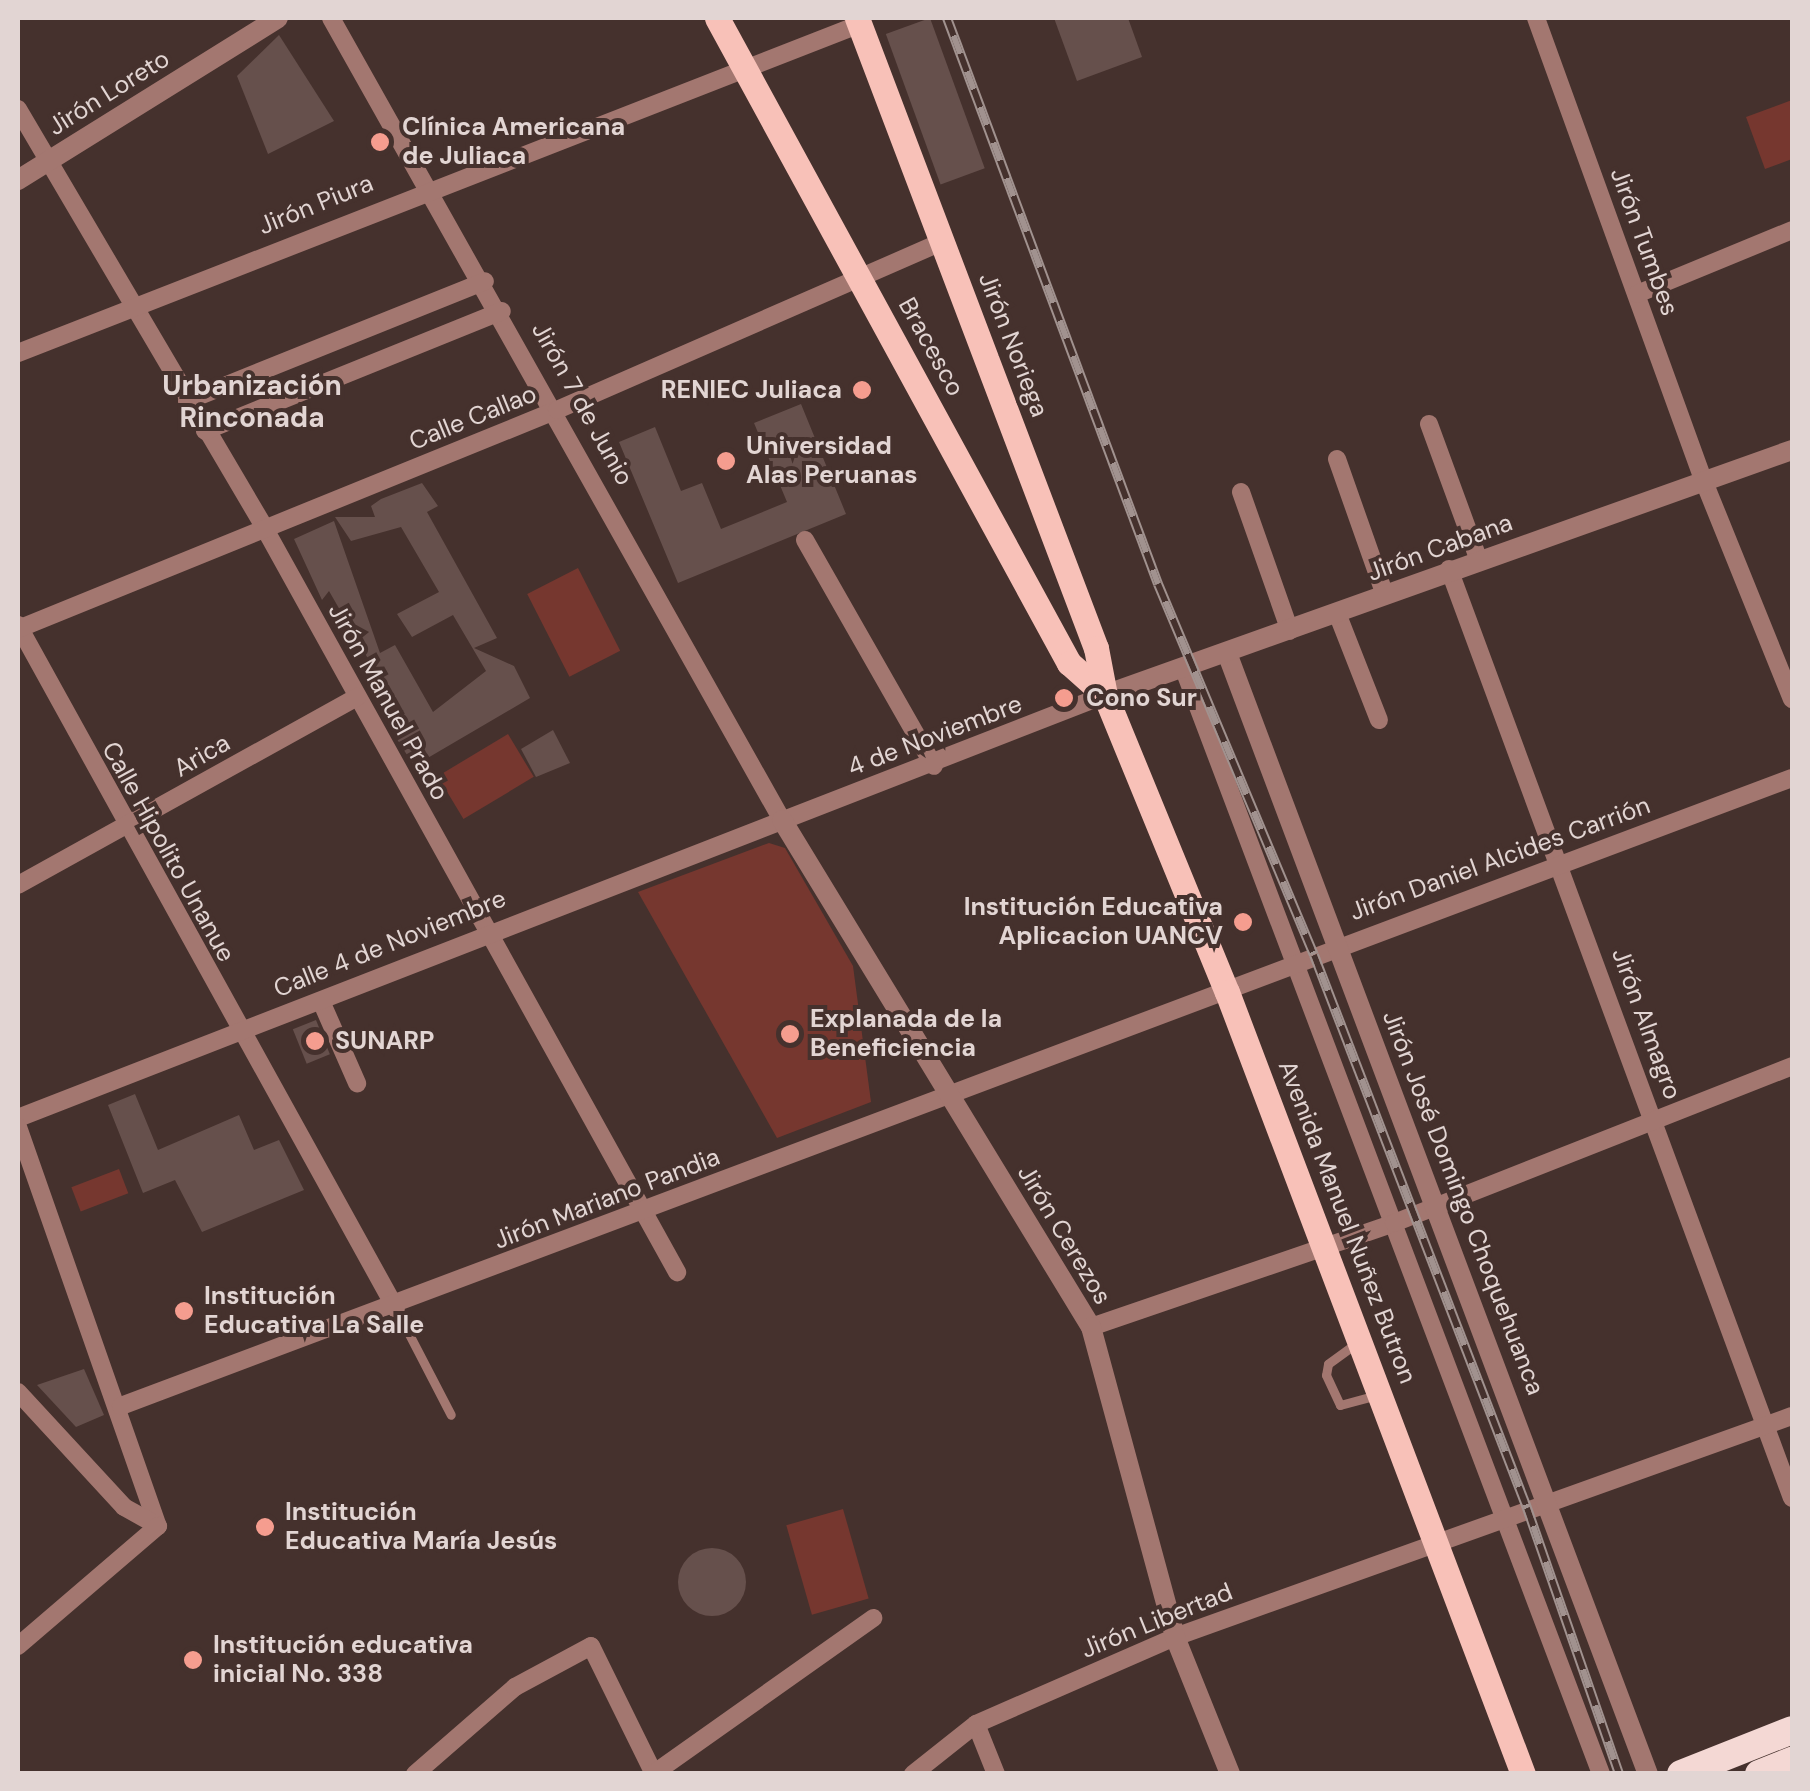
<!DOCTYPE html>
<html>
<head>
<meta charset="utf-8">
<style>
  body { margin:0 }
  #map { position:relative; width:1810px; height:1791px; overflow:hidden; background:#45312d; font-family:"DM Sans",sans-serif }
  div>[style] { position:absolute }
  .green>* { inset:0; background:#76372f; transform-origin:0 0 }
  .building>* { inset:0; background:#66504c; transform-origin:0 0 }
  .round { border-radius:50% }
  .service>* { height:9px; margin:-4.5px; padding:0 4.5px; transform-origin:4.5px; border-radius:4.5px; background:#a37770 }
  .minor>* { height:18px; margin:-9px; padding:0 9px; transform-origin:9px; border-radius:9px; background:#a37770 }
  .tertiary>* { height:20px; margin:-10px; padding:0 10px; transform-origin:10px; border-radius:10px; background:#a37770 }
  .primary>* { height:25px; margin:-12.5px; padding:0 12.5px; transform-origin:12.5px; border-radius:12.5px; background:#f8c1b8 }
  .trunk>* { height:28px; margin:-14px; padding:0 14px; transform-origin:14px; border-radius:14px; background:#f4d8d4 }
  .rail>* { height:10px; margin-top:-5px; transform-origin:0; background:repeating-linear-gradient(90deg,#45312d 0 19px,#a1928f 0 38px); box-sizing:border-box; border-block:2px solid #a1928f }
  .dots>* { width:28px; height:28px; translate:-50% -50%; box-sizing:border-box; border:5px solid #45312d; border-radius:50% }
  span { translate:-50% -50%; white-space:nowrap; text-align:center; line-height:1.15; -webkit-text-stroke:8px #45312d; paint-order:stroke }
  .street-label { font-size:25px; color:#e2d5d3 }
  .poi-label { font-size:25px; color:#e2d5d3; font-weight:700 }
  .left { translate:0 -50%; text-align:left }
  .right { translate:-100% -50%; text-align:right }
  .neighbourhood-label { font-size:28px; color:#e2d5d3; font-weight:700 }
  .frame { position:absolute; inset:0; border:20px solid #e2d5d3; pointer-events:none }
</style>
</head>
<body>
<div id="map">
  <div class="green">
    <div style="clip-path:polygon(1792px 100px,1792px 159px,1765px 169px,1746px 117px)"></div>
    <div style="left:578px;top:568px;width:93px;height:57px;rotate:63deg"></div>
    <div style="left:508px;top:734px;width:50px;height:82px;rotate:59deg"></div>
    <div style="clip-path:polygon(769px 843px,785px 848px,853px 966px,871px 1102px,777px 1138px,638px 892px)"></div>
    <div style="left:119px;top:1169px;width:26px;height:51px;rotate:69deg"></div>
    <div style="left:843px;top:1509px;width:93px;height:59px;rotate:74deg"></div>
  </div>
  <div class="building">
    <div style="left:930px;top:18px;width:160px;height:47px;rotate:70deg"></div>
    <div style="clip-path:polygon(1054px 18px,1128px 18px,1142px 57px,1077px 81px)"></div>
    <div style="clip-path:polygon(279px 35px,334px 121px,268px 154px,237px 76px)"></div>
    <div style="clip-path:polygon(801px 404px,846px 514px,678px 583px,619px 442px,655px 427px,681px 491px,702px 483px,721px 529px,787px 502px,754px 423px)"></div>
    <div style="clip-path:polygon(422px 483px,438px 506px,427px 512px,497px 638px,474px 648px,514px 666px,530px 698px,414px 766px,395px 736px,408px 728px,329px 591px,322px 600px,294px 539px,334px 521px,380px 653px,395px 645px,433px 712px,486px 671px,453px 615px,412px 637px,397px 614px,439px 592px,401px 527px,351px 541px,335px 517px,375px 517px,371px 506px,381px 499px)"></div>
    <div style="clip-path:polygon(553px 730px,570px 763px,536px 777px,521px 749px)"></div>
    <div style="left:316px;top:1020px;width:37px;height:25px;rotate:68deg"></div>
    <div style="clip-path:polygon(135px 1094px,158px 1150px,239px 1115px,254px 1150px,279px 1140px,304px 1190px,202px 1232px,175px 1180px,143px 1193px,108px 1105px)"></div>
    <div style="clip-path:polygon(84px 1369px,104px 1415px,76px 1427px,37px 1385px)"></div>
    <div class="round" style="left:678px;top:1548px;width:68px;height:68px"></div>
  </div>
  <div class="service">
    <div style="left:396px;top:1309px;width:119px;rotate:62.6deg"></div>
    <div style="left:1358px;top:1342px;width:37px;rotate:144deg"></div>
    <div style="left:1328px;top:1364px;width:11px;rotate:100deg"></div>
    <div style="left:1326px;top:1375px;width:33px;rotate:65deg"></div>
    <div style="left:1340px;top:1405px;width:35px;rotate:-15deg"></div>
  </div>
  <div class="minor">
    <div style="left:331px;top:18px;width:920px;rotate:60.65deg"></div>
    <div style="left:1536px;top:18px;width:496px;rotate:70.1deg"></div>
    <div style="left:1705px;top:484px;width:232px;rotate:68deg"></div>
    <div style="left:18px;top:109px;width:487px;rotate:59.5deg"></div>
    <div style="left:265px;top:529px;width:850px;rotate:60.99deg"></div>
    <div style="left:1637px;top:294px;width:168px;rotate:-22.4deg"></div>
    <div style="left:18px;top:353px;width:904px;rotate:-21.34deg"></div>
    <div style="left:187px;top:401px;width:321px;rotate:-21.9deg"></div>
    <div style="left:1429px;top:424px;width:143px;rotate:69.9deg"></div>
    <div style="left:205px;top:431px;width:320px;rotate:-22deg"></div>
    <div style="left:1337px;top:459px;width:144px;rotate:70.6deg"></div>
    <div style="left:1241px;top:492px;width:147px;rotate:70.6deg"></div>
    <div style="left:805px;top:540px;width:260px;rotate:60.3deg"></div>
    <div style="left:1449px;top:569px;width:990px;rotate:69.74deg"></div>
    <div style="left:1337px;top:613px;width:115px;rotate:68.6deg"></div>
    <div style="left:18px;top:625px;width:781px;rotate:61.07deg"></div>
    <div style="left:18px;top:629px;width:582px;rotate:-22.11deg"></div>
    <div style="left:557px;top:410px;width:420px;rotate:-23.6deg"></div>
    <div style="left:1183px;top:667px;width:1183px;rotate:69.31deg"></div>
    <div style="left:18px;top:885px;width:388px;rotate:-29deg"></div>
    <div style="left:321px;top:1001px;width:90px;rotate:66.3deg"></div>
    <div style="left:18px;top:1118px;width:1166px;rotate:-21.26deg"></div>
    <div style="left:18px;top:1127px;width:423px;rotate:70.7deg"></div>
    <div style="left:1091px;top:1327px;width:320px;rotate:-18.9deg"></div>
    <div style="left:1394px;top:1223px;width:428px;rotate:-21.5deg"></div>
    <div style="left:18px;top:1392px;width:156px;rotate:47.3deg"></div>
    <div style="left:124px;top:1507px;width:39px;rotate:29deg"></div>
    <div style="left:121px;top:1406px;width:1785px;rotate:-20.6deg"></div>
    <div style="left:18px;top:1646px;width:184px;rotate:-40.6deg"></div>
    <div style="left:976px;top:1724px;width:54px;rotate:68.2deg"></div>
    <div style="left:415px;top:1774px;width:133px;rotate:-41deg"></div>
    <div style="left:515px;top:1687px;width:86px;rotate:-28.3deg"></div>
    <div style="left:591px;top:1646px;width:143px;rotate:63.8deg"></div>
    <div style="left:653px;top:1774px;width:270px;rotate:-35.3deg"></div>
    <div style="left:913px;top:1774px;width:80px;rotate:-38.4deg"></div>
    <div style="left:976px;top:1724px;width:217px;rotate:-23.6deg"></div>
    <div style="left:1175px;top:1637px;width:655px;rotate:-19.71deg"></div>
  </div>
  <div class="tertiary">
    <div style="left:18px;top:180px;width:306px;rotate:-31.9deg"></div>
    <div style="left:1227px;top:653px;width:1197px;rotate:69.42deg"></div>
    <div style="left:1105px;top:695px;width:729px;rotate:-19.63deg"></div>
    <div style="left:782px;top:820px;width:594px;rotate:58.64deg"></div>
    <div style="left:1091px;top:1327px;width:321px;rotate:74.8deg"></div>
    <div style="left:1175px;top:1637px;width:148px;rotate:68.1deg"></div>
  </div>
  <div class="primary">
    <div style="left:717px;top:18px;width:735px;rotate:61.38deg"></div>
    <div style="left:1069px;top:663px;width:48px;rotate:41.6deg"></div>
    <div style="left:857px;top:18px;width:674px;rotate:69.23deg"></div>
    <div style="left:1096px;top:648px;width:48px;rotate:79.2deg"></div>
    <div style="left:1105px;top:695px;width:321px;rotate:67.7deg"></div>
    <div style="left:1227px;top:992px;width:836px;rotate:69.27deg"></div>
  </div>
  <div class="trunk">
    <div style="left:1681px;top:1774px;width:119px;rotate:-21.6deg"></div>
    <div style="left:1759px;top:1774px;width:35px;rotate:-22deg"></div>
  </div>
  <div class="rail">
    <div style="left:947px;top:18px;width:604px;rotate:69.55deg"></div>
    <div style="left:1158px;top:584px;width:402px;rotate:67.2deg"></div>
    <div style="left:1314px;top:955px;width:593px;rotate:68.93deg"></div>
    <div style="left:1527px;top:1508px;width:281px;rotate:70.9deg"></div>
  </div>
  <div class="dots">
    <div style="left:380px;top:142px;background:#f59d8f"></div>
    <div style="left:862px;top:390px;background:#f59d8f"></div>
    <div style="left:726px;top:461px;background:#f59d8f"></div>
    <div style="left:1064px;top:698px;background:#f59d8f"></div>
    <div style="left:1243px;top:922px;background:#f59d8f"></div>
    <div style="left:790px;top:1034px;background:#f59d8f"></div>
    <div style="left:315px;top:1041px;background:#f59d8f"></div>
    <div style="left:184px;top:1311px;background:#f59d8f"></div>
    <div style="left:265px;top:1527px;background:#f59d8f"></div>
    <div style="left:193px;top:1660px;background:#f59d8f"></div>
  </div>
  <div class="street-label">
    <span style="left:109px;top:93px;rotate:-32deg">Jirón Loreto</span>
    <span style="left:316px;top:205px;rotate:-22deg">Jirón Piura</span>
    <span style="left:1644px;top:242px;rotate:70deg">Jirón Tumbes</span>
    <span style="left:1013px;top:345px;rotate:69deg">Jirón Noriega</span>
    <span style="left:931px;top:347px;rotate:61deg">Bracesco</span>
    <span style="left:582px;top:404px;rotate:61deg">Jirón 7 de Junio</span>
    <span style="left:473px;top:418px;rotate:-22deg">Calle Callao</span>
    <span style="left:1440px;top:548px;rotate:-20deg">Jirón Cabana</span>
    <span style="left:388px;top:702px;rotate:61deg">Jirón Manuel Prado</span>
    <span style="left:935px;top:736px;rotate:-21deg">4 de Noviembre</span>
    <span style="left:202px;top:756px;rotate:-30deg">Arica</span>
    <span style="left:168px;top:852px;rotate:61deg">Calle Hipolito Unanue</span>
    <span style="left:1500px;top:859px;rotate:-20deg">Jirón Daniel Alcides Carrión</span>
    <span style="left:390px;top:944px;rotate:-22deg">Calle 4 de Noviembre</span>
    <span style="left:1646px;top:1024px;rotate:70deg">Jirón Almagro</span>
    <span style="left:607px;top:1199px;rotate:-21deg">Jirón Mariano Pandia</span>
    <span style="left:1463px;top:1203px;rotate:69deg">Jirón José Domingo Choquehuanca</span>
    <span style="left:1347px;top:1222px;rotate:69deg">Avenida Manuel Nuñez Butron</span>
    <span style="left:1064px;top:1235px;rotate:59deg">Jirón Cerezos</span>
    <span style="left:1157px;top:1621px;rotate:-22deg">Jirón Libertad</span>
  </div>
  <div class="poi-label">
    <span class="left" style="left:402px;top:142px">Clínica Americana<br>de Juliaca</span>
    <span class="right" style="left:842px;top:390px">RENIEC Juliaca</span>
    <span class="left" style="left:746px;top:461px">Universidad<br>Alas Peruanas</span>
    <span class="left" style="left:1086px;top:698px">Cono Sur</span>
    <span class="right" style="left:1223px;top:922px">Institución Educativa<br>Aplicacion UANCV</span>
    <span class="left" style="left:810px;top:1034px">Explanada de la<br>Beneficiencia</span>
    <span class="left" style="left:335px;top:1041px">SUNARP</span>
    <span class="left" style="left:204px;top:1311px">Institución<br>Educativa La Salle</span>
    <span class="left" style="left:285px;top:1527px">Institución<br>Educativa María Jesús</span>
    <span class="left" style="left:213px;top:1660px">Institución educativa<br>inicial No. 338</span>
  </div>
  <div class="neighbourhood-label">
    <span style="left:252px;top:402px">Urbanización<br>Rinconada</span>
  </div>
  <div class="frame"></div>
</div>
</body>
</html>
